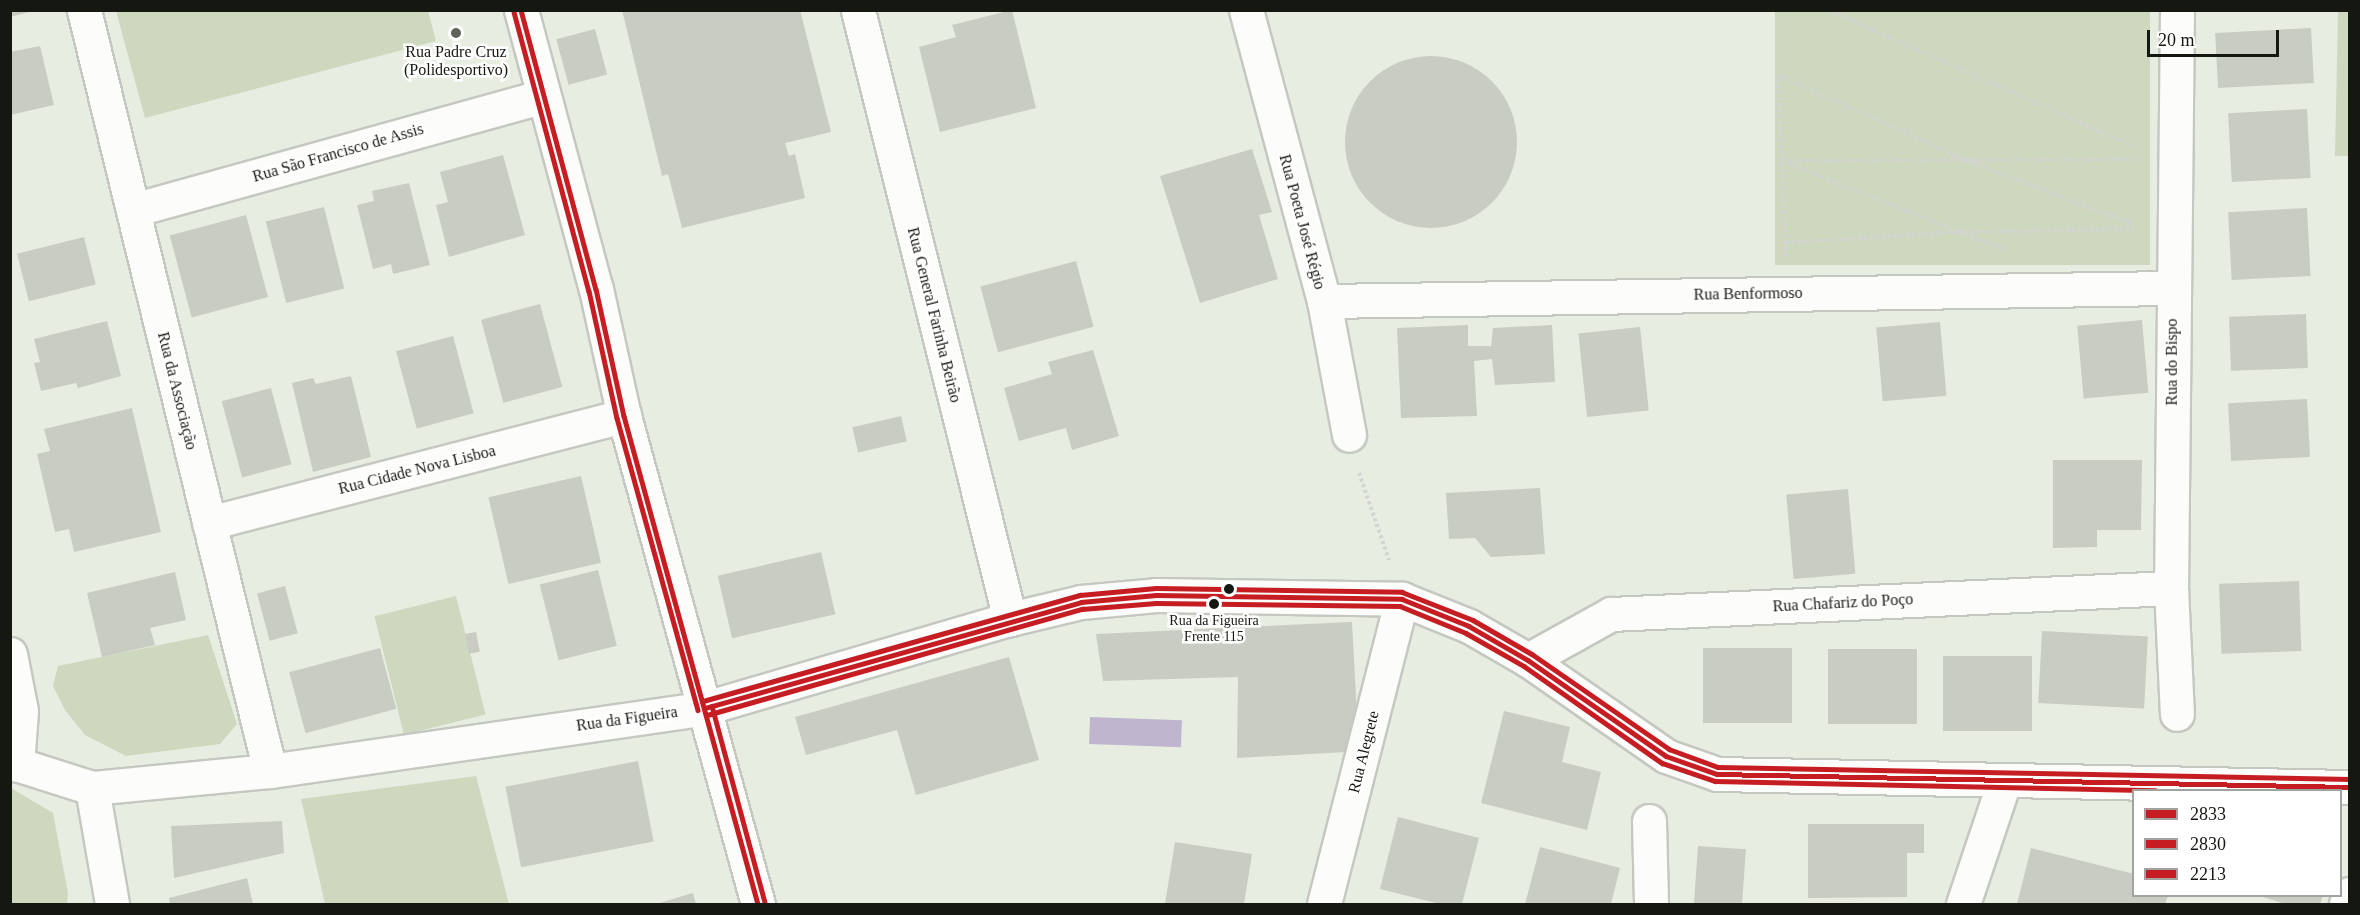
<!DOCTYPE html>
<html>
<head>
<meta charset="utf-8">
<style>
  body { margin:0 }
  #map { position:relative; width:2360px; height:915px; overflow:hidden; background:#e8ede2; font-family:Georgia,serif }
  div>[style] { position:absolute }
  .green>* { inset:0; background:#ced8bf; transform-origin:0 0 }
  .water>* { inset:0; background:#bfb5ce; transform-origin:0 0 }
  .building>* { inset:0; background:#c8ccc3; transform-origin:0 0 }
  .round { border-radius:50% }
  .path>* { height:4px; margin-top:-2px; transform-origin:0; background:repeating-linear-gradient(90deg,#d4d5d2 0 3px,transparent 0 6px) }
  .roads { filter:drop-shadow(2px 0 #c5c8c0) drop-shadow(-2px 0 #c5c8c0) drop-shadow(0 2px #c5c8c0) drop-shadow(0 -2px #c5c8c0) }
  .minor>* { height:33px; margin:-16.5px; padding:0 16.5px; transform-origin:16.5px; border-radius:16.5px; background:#fcfcfb }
  .bus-1>* { height:4.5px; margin:-2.25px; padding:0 2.25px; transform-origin:2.25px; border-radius:2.25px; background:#c61d23 }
  .bus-2>* { height:4.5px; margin:-2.25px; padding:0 2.25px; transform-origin:2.25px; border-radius:2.25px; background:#c61d23 }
  .bus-3>* { height:4.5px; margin:-2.25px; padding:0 2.25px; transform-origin:2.25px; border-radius:2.25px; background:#c61d23 }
  .dots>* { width:16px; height:16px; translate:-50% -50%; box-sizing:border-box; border:3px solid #fff; border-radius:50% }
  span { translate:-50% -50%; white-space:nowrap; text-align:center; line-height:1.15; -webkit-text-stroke:5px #fff; paint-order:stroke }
  .bus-label { font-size:14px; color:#151811 }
  .poi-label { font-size:16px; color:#151811 }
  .street-label { font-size:16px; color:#151811 }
  .frame { position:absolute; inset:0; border:12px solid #151811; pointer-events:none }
  .legend { position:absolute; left:2132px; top:789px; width:210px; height:108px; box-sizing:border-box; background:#fff; border:2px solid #a1a3a0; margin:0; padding:8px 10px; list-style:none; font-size:18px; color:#151811 }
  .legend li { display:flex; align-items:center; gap:12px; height:30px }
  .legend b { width:30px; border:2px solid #a1a3a0 }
  .scale { position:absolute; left:2147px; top:30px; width:132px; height:27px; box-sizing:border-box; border:3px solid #151811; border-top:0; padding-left:8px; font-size:18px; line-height:21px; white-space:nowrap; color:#151811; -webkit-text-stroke:4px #fff; paint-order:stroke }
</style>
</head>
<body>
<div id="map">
  <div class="green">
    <div style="clip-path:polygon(116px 11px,428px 11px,436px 41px,145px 118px)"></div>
    <div style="left:1775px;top:11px;width:375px;height:254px"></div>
    <div style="clip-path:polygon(2338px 11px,2349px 11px,2349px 156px,2335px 156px)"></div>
    <div style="left:456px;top:596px;width:122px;height:84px;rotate:76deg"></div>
    <div style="clip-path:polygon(208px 635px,237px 724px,220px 744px,126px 756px,85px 735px,65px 710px,53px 686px,58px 666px)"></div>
    <div style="clip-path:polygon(476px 776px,509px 904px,325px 904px,301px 799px)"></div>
    <div style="clip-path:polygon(11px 788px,53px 813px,68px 893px,67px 904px,11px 904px)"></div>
  </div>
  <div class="water">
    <div style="left:1090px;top:717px;width:92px;height:27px;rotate:2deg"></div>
  </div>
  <div class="building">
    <div style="clip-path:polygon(10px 10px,33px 10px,33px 11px,10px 17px)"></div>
    <div style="clip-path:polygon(622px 10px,800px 10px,831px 132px,785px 143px,789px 156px,795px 154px,805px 198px,682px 228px,668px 174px,662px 176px)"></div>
    <div style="clip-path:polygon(1012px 10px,1036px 108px,940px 132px,919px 47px,956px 37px,952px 25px)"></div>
    <div style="left:2311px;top:28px;width:55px;height:96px;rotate:87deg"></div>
    <div style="left:595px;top:29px;width:47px;height:40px;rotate:75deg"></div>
    <div style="clip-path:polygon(40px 46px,54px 105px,10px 115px,10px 52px)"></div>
    <div class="round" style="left:1345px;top:56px;width:172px;height:172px"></div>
    <div style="left:2307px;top:109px;width:69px;height:79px;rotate:87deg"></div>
    <div style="clip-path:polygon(1252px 149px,1272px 212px,1259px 215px,1278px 279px,1200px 303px,1160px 176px)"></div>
    <div style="clip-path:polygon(503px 155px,525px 235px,449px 257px,436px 205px,448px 202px,440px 172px)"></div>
    <div style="clip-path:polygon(409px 183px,430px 265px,393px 274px,391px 264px,373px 269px,357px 205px,374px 201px,372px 191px)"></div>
    <div style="left:324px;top:207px;width:84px;height:60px;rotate:76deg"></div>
    <div style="left:2307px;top:208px;width:68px;height:79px;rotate:87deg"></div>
    <div style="left:246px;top:215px;width:85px;height:79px;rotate:75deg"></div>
    <div style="left:84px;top:237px;width:49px;height:69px;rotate:76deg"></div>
    <div style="left:1076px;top:261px;width:68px;height:99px;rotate:75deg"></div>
    <div style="left:540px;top:304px;width:86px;height:61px;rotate:75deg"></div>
    <div style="left:2306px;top:314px;width:54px;height:77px;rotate:88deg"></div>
    <div style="left:2142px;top:320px;width:73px;height:65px;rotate:85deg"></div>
    <div style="clip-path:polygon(107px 321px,121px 376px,78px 388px,76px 383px,41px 391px,34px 363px,40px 362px,34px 339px)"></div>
    <div style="left:1940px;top:322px;width:74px;height:64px;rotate:85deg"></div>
    <div style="clip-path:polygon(1468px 325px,1468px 346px,1491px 346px,1493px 328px,1552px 325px,1555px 382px,1495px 385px,1492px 359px,1474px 361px,1477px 416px,1401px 418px,1397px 328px)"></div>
    <div style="left:1640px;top:327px;width:84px;height:62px;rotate:84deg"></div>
    <div style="left:453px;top:336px;width:80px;height:59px;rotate:75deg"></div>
    <div style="clip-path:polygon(1093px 350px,1119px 436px,1072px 450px,1066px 428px,1019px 441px,1004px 388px,1052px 374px,1048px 362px)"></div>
    <div style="clip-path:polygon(351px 376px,371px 457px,313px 472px,292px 383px,313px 378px,316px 384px)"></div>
    <div style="left:271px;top:388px;width:79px;height:51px;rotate:75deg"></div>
    <div style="left:2307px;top:399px;width:58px;height:79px;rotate:87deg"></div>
    <div style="clip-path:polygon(132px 408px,161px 532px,74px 552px,69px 529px,55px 532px,37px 454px,50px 451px,44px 429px)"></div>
    <div style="left:901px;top:416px;width:26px;height:50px;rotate:77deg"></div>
    <div style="clip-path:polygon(2053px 460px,2142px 460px,2141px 530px,2097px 530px,2097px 547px,2053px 548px)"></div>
    <div style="left:581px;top:476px;width:89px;height:95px;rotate:77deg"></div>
    <div style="clip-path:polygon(1540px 488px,1545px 554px,1491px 557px,1475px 538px,1449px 539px,1446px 493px)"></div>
    <div style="left:1848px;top:489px;width:85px;height:62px;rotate:85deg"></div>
    <div style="left:821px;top:552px;width:64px;height:106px;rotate:77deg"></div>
    <div style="left:598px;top:570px;width:78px;height:60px;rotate:76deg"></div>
    <div style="clip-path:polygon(175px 572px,186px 620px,150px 628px,155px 645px,102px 657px,87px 593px)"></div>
    <div style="left:2299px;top:581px;width:70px;height:80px;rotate:88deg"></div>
    <div style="left:285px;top:586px;width:49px;height:29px;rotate:75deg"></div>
    <div style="clip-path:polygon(1352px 622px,1357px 715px,1346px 752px,1237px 758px,1238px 677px,1103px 681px,1096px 634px)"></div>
    <div style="left:2042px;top:631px;width:106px;height:72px;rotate:3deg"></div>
    <div style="left:476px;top:632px;width:20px;height:11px;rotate:79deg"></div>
    <div style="left:380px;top:648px;width:63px;height:94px;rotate:75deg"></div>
    <div style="left:1703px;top:648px;width:89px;height:75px"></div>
    <div style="left:1828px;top:649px;width:89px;height:75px"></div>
    <div style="left:1943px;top:656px;width:89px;height:75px"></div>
    <div style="clip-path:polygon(1009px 657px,1039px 760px,916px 795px,897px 730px,806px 755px,795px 717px)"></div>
    <div style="clip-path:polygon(1504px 711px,1570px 727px,1562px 762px,1601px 772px,1587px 830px,1481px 803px)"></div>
    <div style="left:638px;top:761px;width:82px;height:135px;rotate:79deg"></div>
    <div style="clip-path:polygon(1398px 817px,1479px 838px,1462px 904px,1440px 904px,1380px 889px)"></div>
    <div style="clip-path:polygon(282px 821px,284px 853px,174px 878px,171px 826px)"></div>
    <div style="clip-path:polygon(1808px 824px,1924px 824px,1924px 853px,1907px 853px,1907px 897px,1808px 898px)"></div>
    <div style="clip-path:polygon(1175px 842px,1252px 854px,1244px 904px,1165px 904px)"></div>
    <div style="left:1698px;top:846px;width:48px;height:58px;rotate:4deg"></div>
    <div style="clip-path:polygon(1540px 847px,1620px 868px,1611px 904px,1525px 904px)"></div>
    <div style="clip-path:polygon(2031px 848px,2134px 874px,2134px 896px,2168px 896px,2165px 904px,2017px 904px)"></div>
    <div style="clip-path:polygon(247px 878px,253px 904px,170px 904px,169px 898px)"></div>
    <div style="clip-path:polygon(693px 893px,696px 904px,656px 904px)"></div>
    <div style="clip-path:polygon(2260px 896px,2323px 896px,2320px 904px,2285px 904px)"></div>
  </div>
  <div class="path">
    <div style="left:1828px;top:10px;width:338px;rotate:24.1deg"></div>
    <div style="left:1786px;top:243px;width:172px;rotate:-3.7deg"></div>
    <div style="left:1958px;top:232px;width:176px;rotate:-1deg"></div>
    <div style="left:2002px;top:249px;width:237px;rotate:-158.2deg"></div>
    <div style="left:1782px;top:161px;width:355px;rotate:-0.3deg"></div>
    <div style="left:1786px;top:256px;width:181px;rotate:-92.5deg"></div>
    <div style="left:1778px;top:75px;width:205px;rotate:24.4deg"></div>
    <div style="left:1965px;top:160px;width:182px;rotate:20.9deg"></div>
    <div style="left:1359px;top:473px;width:92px;rotate:71deg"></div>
  </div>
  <div class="roads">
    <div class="minor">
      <div style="left:84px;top:10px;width:783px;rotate:76.27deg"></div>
      <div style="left:521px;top:10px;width:289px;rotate:75deg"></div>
      <div style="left:596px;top:289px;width:130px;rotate:77.6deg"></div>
      <div style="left:624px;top:416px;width:506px;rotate:74.65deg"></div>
      <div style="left:858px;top:10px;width:628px;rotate:75.99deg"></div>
      <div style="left:1246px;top:10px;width:301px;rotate:75deg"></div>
      <div style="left:1324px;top:301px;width:136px;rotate:79.4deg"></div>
      <div style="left:2177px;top:10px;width:578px;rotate:90.59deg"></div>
      <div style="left:2171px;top:588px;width:126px;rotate:87.3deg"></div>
      <div style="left:133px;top:210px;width:426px;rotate:-15.5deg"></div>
      <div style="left:1324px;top:301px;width:849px;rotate:-0.88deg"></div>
      <div style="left:209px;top:523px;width:429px;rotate:-14.5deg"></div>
      <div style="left:10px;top:654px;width:58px;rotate:79.1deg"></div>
      <div style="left:21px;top:711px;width:54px;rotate:94.2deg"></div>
      <div style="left:1528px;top:660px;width:95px;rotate:-29deg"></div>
      <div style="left:1611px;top:614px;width:561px;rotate:-2.66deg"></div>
      <div style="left:10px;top:762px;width:86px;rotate:17.6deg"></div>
      <div style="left:92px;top:788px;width:179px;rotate:-5.5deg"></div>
      <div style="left:270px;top:771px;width:440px;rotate:-8.2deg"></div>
      <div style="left:705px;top:708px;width:318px;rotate:-16.3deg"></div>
      <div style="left:1010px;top:619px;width:73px;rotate:-13.5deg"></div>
      <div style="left:1081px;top:602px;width:75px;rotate:-5.3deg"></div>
      <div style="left:1156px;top:595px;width:246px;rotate:0.9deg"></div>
      <div style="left:1402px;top:599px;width:72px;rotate:21.9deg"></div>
      <div style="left:1469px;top:626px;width:68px;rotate:30deg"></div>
      <div style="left:1528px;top:660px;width:168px;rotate:34.8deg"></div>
      <div style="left:1666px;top:756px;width:54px;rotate:19.4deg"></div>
      <div style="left:1717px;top:774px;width:633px;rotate:1.18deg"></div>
      <div style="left:92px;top:788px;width:118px;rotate:80.2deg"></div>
      <div style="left:1649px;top:821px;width:83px;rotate:88.6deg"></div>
      <div style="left:1324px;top:904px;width:315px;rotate:-75.7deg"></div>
      <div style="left:1963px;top:904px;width:129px;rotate:-71.4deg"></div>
      <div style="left:2346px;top:904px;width:11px;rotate:-68deg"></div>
    </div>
  </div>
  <div class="bus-1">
    <div style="left:521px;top:10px;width:289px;rotate:75deg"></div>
    <div style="left:596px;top:289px;width:130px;rotate:77.6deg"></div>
    <div style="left:624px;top:416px;width:506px;rotate:74.65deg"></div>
    <div style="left:705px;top:708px;width:391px;rotate:-15.7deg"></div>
    <div style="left:1081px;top:602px;width:75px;rotate:-5.3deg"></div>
    <div style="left:1156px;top:595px;width:246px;rotate:0.9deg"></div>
    <div style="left:1402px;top:599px;width:72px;rotate:21.9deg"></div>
    <div style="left:1469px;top:626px;width:68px;rotate:30deg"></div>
    <div style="left:1528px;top:660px;width:168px;rotate:34.8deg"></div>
    <div style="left:1666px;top:756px;width:54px;rotate:19.4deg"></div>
    <div style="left:1717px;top:774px;width:633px;rotate:1.18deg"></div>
  </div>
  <div class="bus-2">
    <div style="left:514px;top:12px;width:289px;rotate:75deg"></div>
    <div style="left:589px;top:291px;width:130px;rotate:77.6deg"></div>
    <div style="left:617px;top:418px;width:303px;rotate:74.5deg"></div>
    <div style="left:707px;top:715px;width:390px;rotate:-15.8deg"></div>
    <div style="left:1082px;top:609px;width:74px;rotate:-4.6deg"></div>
    <div style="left:1156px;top:603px;width:244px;rotate:0.7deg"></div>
    <div style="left:1400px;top:606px;width:71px;rotate:22.2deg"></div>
    <div style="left:1466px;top:633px;width:67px;rotate:29.6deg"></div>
    <div style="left:1524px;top:666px;width:169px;rotate:35.1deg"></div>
    <div style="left:1662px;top:763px;width:56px;rotate:18.8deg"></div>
    <div style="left:1715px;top:781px;width:440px;rotate:1.2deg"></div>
  </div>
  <div class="bus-3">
    <div style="left:703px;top:701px;width:392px;rotate:-15.7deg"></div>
    <div style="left:1080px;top:595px;width:76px;rotate:-5.3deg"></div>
    <div style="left:1156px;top:588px;width:246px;rotate:0.9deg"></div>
    <div style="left:1402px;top:592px;width:76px;rotate:21.5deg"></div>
    <div style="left:1473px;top:620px;width:68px;rotate:30deg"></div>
    <div style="left:1532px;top:654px;width:167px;rotate:34.7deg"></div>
    <div style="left:1669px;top:749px;width:52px;rotate:20.2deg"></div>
    <div style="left:1718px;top:767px;width:632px;rotate:1.09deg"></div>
    <div style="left:712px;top:706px;width:203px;rotate:74.9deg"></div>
  </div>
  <div class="dots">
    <div style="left:456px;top:33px;background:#5f635a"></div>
    <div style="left:1229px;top:589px;background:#151811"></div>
    <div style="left:1214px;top:604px;background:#151811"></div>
  </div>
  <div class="bus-label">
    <span style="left:1214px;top:629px">Rua da Figueira<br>Frente 115</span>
  </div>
  <div class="poi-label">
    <span style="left:456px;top:61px">Rua Padre Cruz<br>(Polidesportivo)</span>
  </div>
  <div class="street-label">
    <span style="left:338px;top:153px;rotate:-16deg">Rua São Francisco de Assis</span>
    <span style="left:1302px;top:222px;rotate:75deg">Rua Poeta José Régio</span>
    <span style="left:1748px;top:294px;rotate:-1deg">Rua Benformoso</span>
    <span style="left:934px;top:315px;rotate:76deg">Rua General Farinha Beirão</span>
    <span style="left:2172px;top:362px;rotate:-90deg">Rua do Bispo</span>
    <span style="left:177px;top:391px;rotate:76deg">Rua da Associação</span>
    <span style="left:417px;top:470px;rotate:-14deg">Rua Cidade Nova Lisboa</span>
    <span style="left:1843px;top:603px;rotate:-3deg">Rua Chafariz do Poço</span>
    <span style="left:627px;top:719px;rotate:-8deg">Rua da Figueira</span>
    <span style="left:1364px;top:752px;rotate:-76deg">Rua Alegrete</span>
  </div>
  <div class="frame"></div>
  <ul class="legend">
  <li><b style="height:8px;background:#c61d23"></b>2833</li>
  <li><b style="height:8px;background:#c61d23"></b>2830</li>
  <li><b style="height:8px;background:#c61d23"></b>2213</li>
  </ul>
  <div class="scale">20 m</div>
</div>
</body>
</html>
